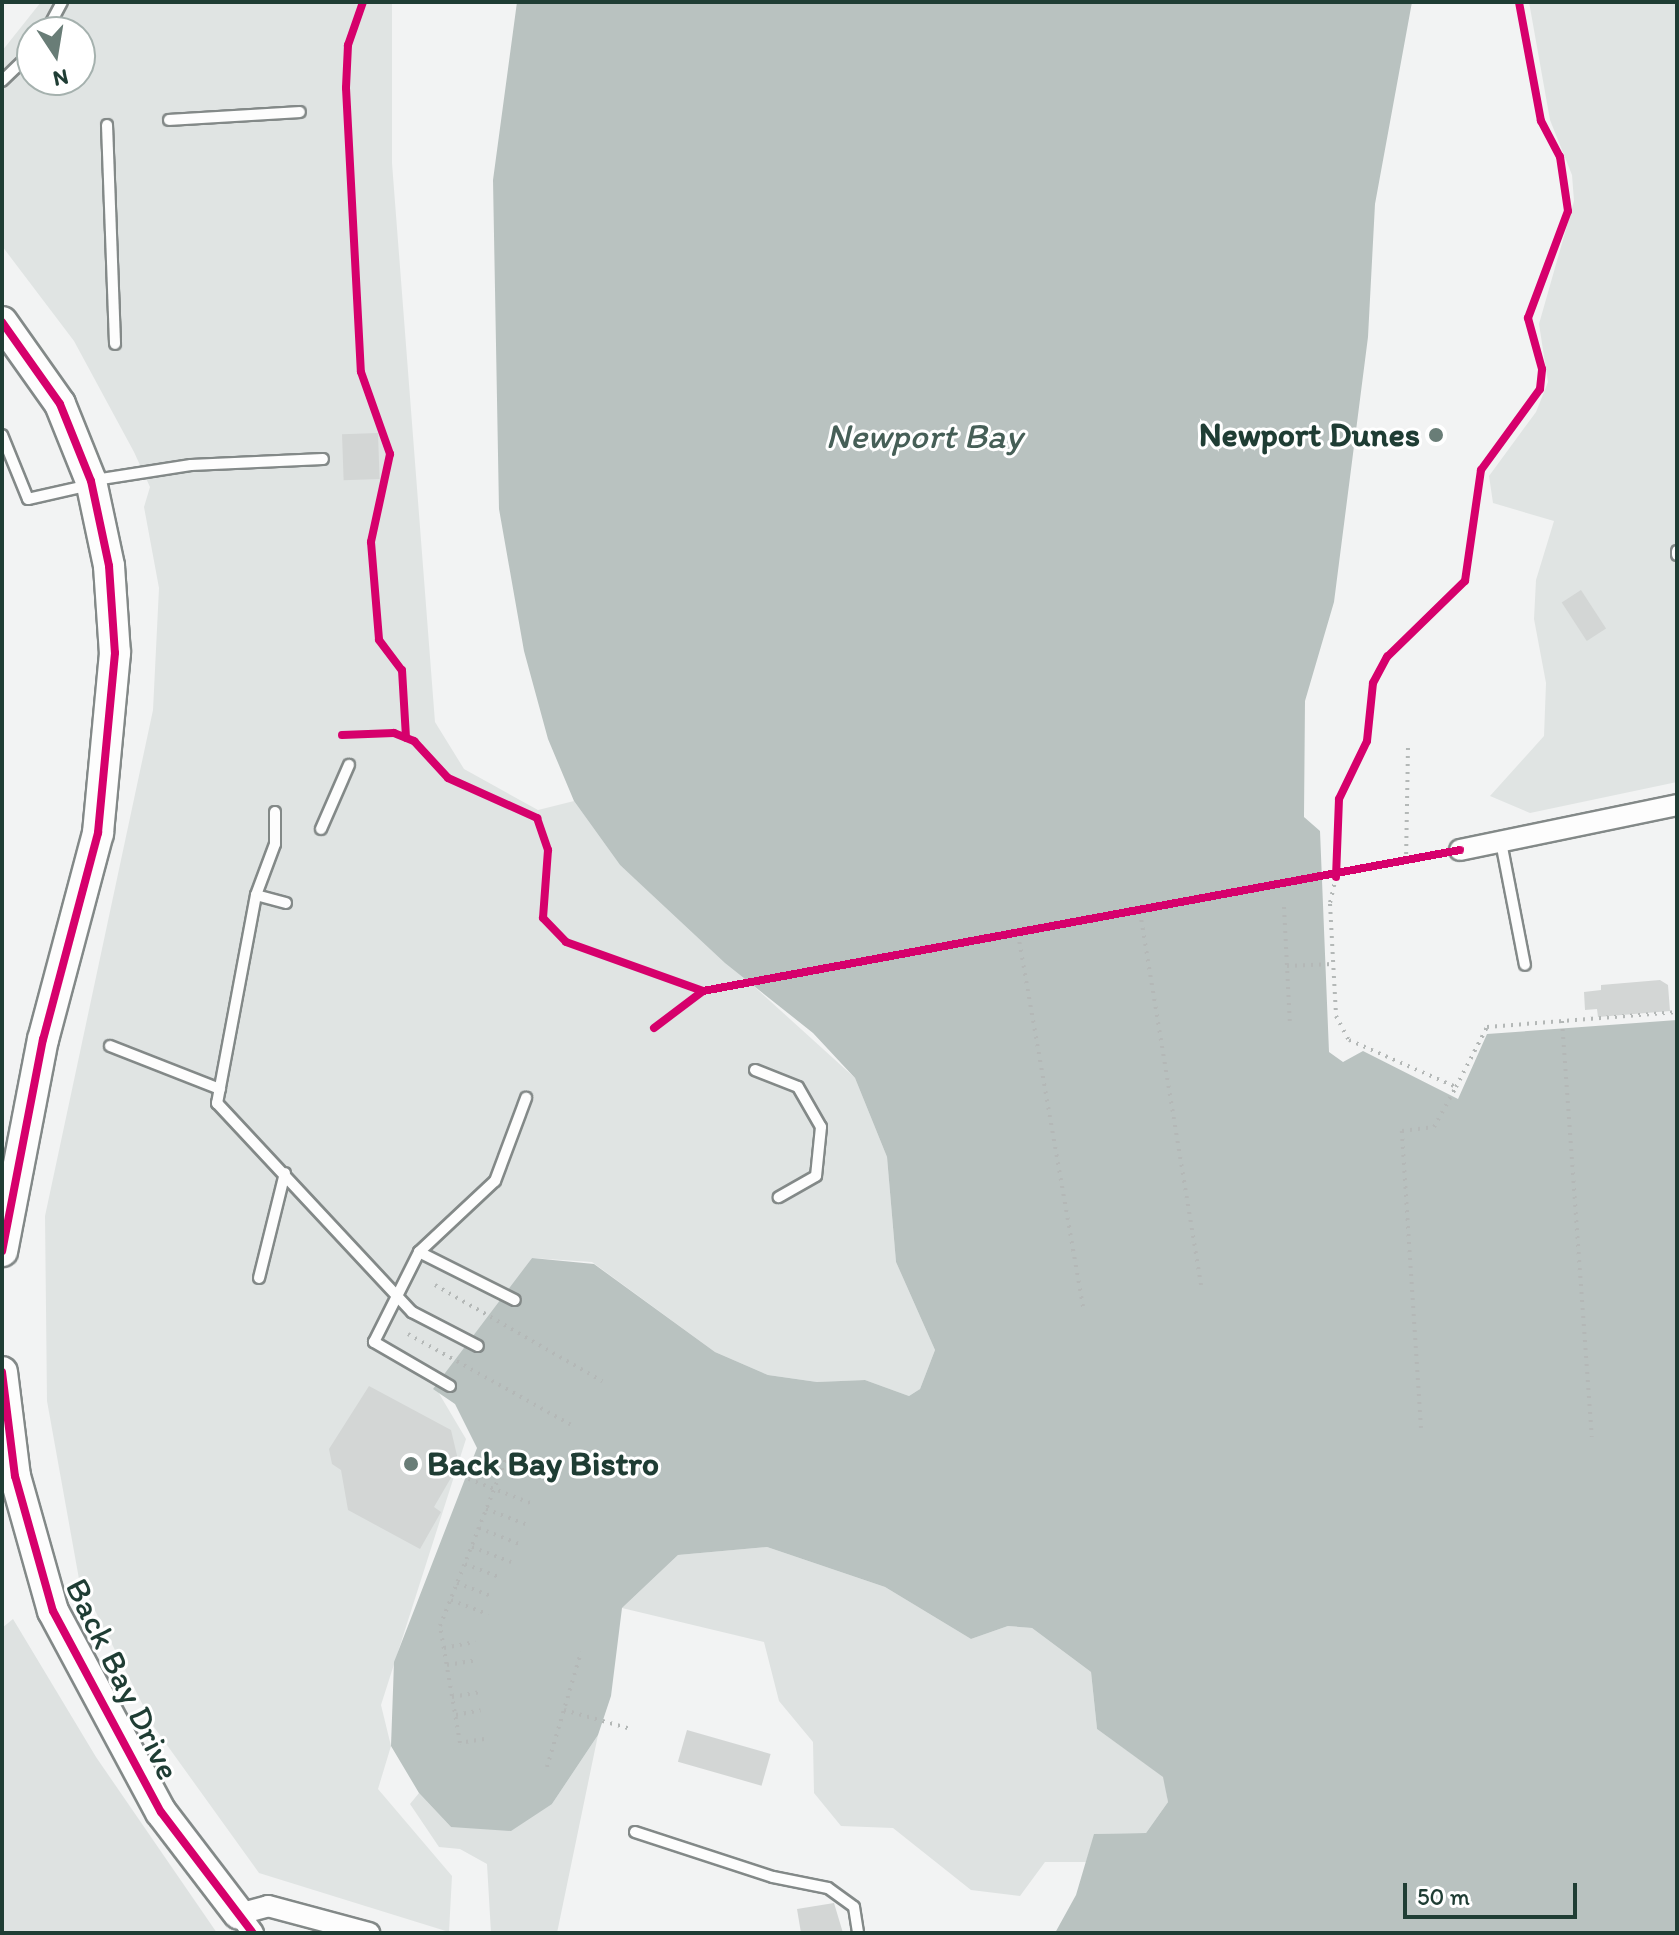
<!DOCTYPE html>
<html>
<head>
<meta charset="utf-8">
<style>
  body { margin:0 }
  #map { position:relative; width:1679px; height:1935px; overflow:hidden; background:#f2f3f3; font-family:Itim,sans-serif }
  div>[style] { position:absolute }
  .built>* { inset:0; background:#e0e4e3 }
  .green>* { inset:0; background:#dee2e1 }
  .water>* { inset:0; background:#b9c2c0 }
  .building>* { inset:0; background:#d3d6d5; transform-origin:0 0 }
  .path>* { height:4px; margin-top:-2px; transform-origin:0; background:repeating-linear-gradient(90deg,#b4b8b7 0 2px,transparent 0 8px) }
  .roads { filter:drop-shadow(2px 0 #838988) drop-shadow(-2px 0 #838988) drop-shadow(0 2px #838988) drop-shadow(0 -2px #838988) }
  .lane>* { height:10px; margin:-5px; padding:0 5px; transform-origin:5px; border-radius:5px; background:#fdfdfd }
  .street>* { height:20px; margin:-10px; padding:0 10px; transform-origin:10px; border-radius:10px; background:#fdfdfd }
  .secondary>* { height:30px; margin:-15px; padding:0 15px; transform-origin:15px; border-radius:15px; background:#fdfdfd }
  .cycleway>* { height:8px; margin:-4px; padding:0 4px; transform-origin:4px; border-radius:4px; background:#d6006c }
  .dots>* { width:22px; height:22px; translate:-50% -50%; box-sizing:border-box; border:4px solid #fff; border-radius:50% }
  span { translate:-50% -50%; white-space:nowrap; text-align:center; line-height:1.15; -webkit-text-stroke:6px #fff; paint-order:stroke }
  .poi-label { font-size:34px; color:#1f3d34; font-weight:700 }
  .right { translate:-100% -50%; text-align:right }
  .left { translate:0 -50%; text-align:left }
  .street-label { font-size:34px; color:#1f3d34 }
  .water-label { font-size:36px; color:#465f57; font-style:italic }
  .frame { position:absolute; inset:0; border:4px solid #1f3d34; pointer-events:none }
  .north { position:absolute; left:16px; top:16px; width:80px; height:80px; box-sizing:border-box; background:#fff; border:2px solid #a5b1ae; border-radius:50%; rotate:168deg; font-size:22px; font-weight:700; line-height:32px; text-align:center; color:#1f3d34 }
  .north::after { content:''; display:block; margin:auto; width:28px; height:36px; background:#697d77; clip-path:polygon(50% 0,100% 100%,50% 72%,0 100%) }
  .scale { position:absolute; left:1403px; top:1883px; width:174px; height:36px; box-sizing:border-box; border:4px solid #1f3d34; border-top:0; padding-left:10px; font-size:24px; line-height:28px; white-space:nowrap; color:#1f3d34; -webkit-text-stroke:6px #fff; paint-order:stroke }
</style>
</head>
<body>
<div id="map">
  <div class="built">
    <div style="clip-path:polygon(evenodd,41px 2px,392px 2px,392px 163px,435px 722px,464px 769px,538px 810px,574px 801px,620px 865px,855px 1078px,887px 1157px,896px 1262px,935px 1350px,920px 1389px,909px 1396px,865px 1380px,817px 1382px,768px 1375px,715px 1352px,592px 1262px,532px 1258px,437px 1390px,466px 1439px,381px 1705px,391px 1746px,378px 1789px,452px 1876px,449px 1932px,259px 1873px,154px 1727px,79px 1579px,47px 1401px,45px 1216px,153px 710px,159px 588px,144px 507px,150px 487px,134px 452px,74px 341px,2px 246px,2px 51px,41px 2px,32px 32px,80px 32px,80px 80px,32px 80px,32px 32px)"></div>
    <div style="clip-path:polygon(1529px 2px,1677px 2px,1677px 782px,1530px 813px,1490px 796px,1544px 736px,1546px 683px,1534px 619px,1536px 580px,1554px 521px,1493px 503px,1489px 476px,1536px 412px,1548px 382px,1539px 324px,1574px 201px,1572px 175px,1550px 120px)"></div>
  </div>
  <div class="green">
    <div style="clip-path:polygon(767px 1547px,885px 1587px,971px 1639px,1008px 1626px,1032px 1628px,1091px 1672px,1097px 1729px,1164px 1777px,1168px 1802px,1146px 1833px,1095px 1834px,1086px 1862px,1045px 1862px,1020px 1896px,971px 1890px,893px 1828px,841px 1826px,814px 1793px,813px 1742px,779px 1701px,764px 1642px,622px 1608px,678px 1555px)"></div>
    <div style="clip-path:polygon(13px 1619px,96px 1757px,217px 1933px,2px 1933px,2px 1628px)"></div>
    <div style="clip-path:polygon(598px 1735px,557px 1933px,491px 1933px,487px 1864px,460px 1849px,439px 1847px,410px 1804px,419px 1793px,451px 1827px,552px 1804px)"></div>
  </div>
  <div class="water">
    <div style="clip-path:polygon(517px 2px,1412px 2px,1375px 204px,1368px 337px,1334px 602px,1305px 701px,1304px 817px,1320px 831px,1329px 1052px,1343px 1062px,1363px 1051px,1458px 1099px,1487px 1034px,1677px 1020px,1677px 1933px,1055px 1933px,1076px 1895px,1094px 1834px,1146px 1833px,1168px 1802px,1163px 1777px,1097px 1729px,1091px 1672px,1032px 1628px,1008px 1626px,971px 1639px,885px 1587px,767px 1547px,678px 1555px,622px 1608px,611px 1696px,598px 1735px,552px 1804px,511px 1831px,451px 1827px,419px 1793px,391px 1746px,394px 1662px,477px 1448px,455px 1404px,433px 1389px,532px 1258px,594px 1264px,715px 1352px,768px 1375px,817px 1382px,865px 1380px,909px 1396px,920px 1389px,935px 1350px,896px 1262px,887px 1157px,855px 1078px,813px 1033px,725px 963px,620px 865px,574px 801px,548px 739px,524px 651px,499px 509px,493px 180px)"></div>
  </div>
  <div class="building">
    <div style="left:378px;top:433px;width:46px;height:36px;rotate:88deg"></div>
    <div style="left:1581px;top:590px;width:46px;height:23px;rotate:57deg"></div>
    <div style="clip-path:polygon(1660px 980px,1668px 985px,1670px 1011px,1598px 1017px,1597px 1009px,1585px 1010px,1584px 992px,1601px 990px,1601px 985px)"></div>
    <div style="clip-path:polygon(369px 1386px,451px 1430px,459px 1464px,434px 1507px,441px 1512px,420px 1549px,348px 1510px,341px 1470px,332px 1464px,329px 1449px)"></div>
    <div style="left:687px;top:1730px;width:87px;height:33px;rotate:16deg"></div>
    <div style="clip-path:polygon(834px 1903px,843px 1933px,801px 1933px,797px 1909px)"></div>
  </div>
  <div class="path">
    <div style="left:1406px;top:862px;width:117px;rotate:-89deg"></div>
    <div style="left:1336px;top:877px;width:28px;rotate:103deg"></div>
    <div style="left:1330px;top:904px;width:112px;rotate:86.9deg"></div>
    <div style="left:1336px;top:1016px;width:27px;rotate:62deg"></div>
    <div style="left:1349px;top:1040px;width:117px;rotate:23.7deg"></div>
    <div style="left:1456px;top:1087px;width:68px;rotate:-62.7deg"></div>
    <div style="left:1487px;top:1027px;width:191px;rotate:-4.5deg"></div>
    <div style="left:1284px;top:907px;width:120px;rotate:87.1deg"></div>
    <div style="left:1140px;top:912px;width:378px;rotate:80.7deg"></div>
    <div style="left:1018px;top:934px;width:379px;rotate:80.1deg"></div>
    <div style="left:1287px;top:966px;width:46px;rotate:-2.5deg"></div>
    <div style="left:1562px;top:1021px;width:417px;rotate:85.9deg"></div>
    <div style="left:435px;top:1285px;width:193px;rotate:29.9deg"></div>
    <div style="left:408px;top:1334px;width:191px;rotate:29.1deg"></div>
    <div style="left:1421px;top:1428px;width:298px;rotate:-93.7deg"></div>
    <div style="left:1402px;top:1131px;width:32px;rotate:-7deg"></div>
    <div style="left:1434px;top:1127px;width:46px;rotate:-61.2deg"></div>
    <div style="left:461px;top:1476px;width:77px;rotate:21.3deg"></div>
    <div style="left:486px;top:1509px;width:45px;rotate:20.9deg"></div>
    <div style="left:479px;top:1528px;width:43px;rotate:21.8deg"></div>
    <div style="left:472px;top:1547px;width:42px;rotate:21deg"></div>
    <div style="left:465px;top:1564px;width:39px;rotate:21deg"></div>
    <div style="left:457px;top:1583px;width:39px;rotate:21deg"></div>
    <div style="left:451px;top:1600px;width:40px;rotate:21deg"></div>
    <div style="left:444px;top:1648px;width:32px;rotate:-11deg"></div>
    <div style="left:447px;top:1665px;width:30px;rotate:-9deg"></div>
    <div style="left:452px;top:1697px;width:29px;rotate:-10deg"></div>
    <div style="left:564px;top:1710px;width:70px;rotate:15.8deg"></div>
    <div style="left:456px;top:1715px;width:25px;rotate:-11deg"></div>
    <div style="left:484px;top:1739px;width:24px;rotate:171deg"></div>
    <div style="left:460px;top:1743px;width:119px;rotate:-99.7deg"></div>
    <div style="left:440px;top:1626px;width:182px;rotate:-68.4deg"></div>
    <div style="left:507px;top:1457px;width:45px;rotate:20.9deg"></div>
    <div style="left:547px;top:1767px;width:120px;rotate:-73.5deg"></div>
  </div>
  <div class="roads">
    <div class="lane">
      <div style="left:46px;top:32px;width:34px;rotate:-62deg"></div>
      <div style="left:2px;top:81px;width:42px;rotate:-44deg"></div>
      <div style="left:169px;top:120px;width:131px;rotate:-3.5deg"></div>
      <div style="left:107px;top:125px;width:219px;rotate:87.9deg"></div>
      <div style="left:2px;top:435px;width:69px;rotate:67.9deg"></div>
      <div style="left:28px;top:499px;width:64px;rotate:-12.7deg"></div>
      <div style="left:95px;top:480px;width:97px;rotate:-8.9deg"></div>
      <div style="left:191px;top:465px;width:132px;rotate:-2.6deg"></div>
      <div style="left:1677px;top:551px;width:4px;rotate:90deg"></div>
      <div style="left:275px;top:812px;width:32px;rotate:90deg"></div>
      <div style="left:275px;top:844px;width:54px;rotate:110.4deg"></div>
      <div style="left:256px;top:895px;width:212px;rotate:100.6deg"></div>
      <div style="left:217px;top:1103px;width:286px;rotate:47deg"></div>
      <div style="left:412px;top:1312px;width:74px;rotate:27.3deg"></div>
      <div style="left:321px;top:829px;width:70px;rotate:-66.4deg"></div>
      <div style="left:1501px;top:842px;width:125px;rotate:79deg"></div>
      <div style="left:256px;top:895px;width:31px;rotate:15deg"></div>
      <div style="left:110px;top:1046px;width:118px;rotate:21.4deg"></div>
      <div style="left:755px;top:1070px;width:46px;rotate:21.6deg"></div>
      <div style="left:798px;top:1087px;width:46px;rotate:60.1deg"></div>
      <div style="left:821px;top:1127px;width:49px;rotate:95.8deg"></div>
      <div style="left:816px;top:1176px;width:43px;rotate:150.4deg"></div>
      <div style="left:419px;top:1252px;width:107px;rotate:26.6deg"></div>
      <div style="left:259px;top:1278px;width:108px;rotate:-76.1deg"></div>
      <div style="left:450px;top:1386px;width:88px;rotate:-149.9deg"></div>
      <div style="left:374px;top:1342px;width:101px;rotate:-63.4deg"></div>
      <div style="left:419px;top:1252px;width:104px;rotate:-43.1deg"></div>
      <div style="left:495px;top:1181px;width:89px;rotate:-69.5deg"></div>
      <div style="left:635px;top:1832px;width:145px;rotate:18.1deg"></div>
      <div style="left:773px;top:1877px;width:56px;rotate:11.3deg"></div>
      <div style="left:828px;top:1888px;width:32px;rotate:36deg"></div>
      <div style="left:854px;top:1907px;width:26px;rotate:81deg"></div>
    </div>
    <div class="street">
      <div style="left:1460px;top:850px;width:222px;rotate:-11.7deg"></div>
      <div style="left:253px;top:1933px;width:24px;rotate:-126deg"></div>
      <div style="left:239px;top:1914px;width:30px;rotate:-15deg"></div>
      <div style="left:268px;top:1906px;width:105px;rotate:15deg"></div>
    </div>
    <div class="secondary">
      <div style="left:2px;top:322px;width:100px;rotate:54.7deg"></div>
      <div style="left:60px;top:404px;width:83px;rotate:68.1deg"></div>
      <div style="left:91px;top:481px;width:87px;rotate:78deg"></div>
      <div style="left:109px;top:566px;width:87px;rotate:86.1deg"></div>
      <div style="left:115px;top:653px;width:181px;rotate:95.4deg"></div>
      <div style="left:98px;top:833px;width:213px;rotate:104.9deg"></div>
      <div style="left:43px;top:1039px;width:216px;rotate:100.9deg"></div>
      <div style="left:2px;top:1372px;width:105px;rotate:82.9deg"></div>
      <div style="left:15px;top:1476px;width:140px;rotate:74.3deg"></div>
      <div style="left:53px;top:1611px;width:228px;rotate:61.8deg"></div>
      <div style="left:161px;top:1812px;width:128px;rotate:52.6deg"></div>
    </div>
  </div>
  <div class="cycleway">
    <div style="left:363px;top:2px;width:46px;rotate:109.2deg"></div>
    <div style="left:348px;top:45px;width:43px;rotate:92.7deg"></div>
    <div style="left:346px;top:88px;width:284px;rotate:87deg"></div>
    <div style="left:361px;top:372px;width:87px;rotate:70.5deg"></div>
    <div style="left:390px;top:454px;width:90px;rotate:102.2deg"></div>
    <div style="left:371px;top:542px;width:98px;rotate:85.3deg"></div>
    <div style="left:379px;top:640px;width:38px;rotate:53deg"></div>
    <div style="left:402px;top:670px;width:68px;rotate:86.6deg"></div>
    <div style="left:2px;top:322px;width:100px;rotate:54.7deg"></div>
    <div style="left:60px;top:404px;width:83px;rotate:68.1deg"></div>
    <div style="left:91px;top:481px;width:87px;rotate:78deg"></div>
    <div style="left:109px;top:566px;width:87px;rotate:86.1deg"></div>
    <div style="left:115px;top:653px;width:181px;rotate:95.4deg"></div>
    <div style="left:98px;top:833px;width:213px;rotate:104.9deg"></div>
    <div style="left:43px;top:1039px;width:216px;rotate:100.9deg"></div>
    <div style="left:342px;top:735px;width:52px;rotate:-2.2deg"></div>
    <div style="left:394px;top:733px;width:22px;rotate:22deg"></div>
    <div style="left:414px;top:741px;width:50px;rotate:47.4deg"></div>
    <div style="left:448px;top:778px;width:98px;rotate:24.2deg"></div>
    <div style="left:537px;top:818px;width:34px;rotate:71deg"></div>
    <div style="left:548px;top:850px;width:68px;rotate:94.2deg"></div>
    <div style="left:543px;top:918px;width:33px;rotate:46deg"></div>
    <div style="left:566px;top:942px;width:145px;rotate:19.7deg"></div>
    <div style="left:1336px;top:877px;width:78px;rotate:-87.8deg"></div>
    <div style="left:1339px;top:799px;width:64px;rotate:-64.2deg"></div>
    <div style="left:1367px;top:741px;width:58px;rotate:-84.1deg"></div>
    <div style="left:1373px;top:683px;width:30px;rotate:-62deg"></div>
    <div style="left:1387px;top:657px;width:109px;rotate:-44.3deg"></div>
    <div style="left:1465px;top:581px;width:112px;rotate:-81.8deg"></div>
    <div style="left:1481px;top:470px;width:100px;rotate:-53.9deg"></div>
    <div style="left:1540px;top:389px;width:20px;rotate:-84deg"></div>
    <div style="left:1542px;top:369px;width:53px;rotate:-105.4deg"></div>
    <div style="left:1528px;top:318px;width:114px;rotate:-69.5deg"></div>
    <div style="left:1568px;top:211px;width:55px;rotate:-98.4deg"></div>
    <div style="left:1560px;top:157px;width:41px;rotate:-117.8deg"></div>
    <div style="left:1541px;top:121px;width:121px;rotate:-100.5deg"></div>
    <div style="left:654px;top:1028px;width:61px;rotate:-37.1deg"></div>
    <div style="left:703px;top:991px;width:770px;rotate:-10.55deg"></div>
    <div style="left:2px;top:1372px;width:105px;rotate:82.9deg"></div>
    <div style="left:15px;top:1476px;width:140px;rotate:74.3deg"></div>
    <div style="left:53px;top:1611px;width:228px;rotate:61.8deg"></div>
    <div style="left:161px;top:1812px;width:152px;rotate:52.8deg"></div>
  </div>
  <div class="dots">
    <div style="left:1436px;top:435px;background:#697d77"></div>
    <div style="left:411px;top:1464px;background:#697d77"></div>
  </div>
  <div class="poi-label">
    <span class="right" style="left:1420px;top:435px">Newport Dunes</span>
    <span class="left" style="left:427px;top:1464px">Back Bay Bistro</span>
  </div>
  <div class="street-label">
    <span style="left:123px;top:1679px;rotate:64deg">Back Bay Drive</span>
  </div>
  <div class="water-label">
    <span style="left:924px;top:436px">Newport Bay</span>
  </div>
  <div class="frame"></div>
  <div class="north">N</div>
  <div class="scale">50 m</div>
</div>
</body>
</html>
